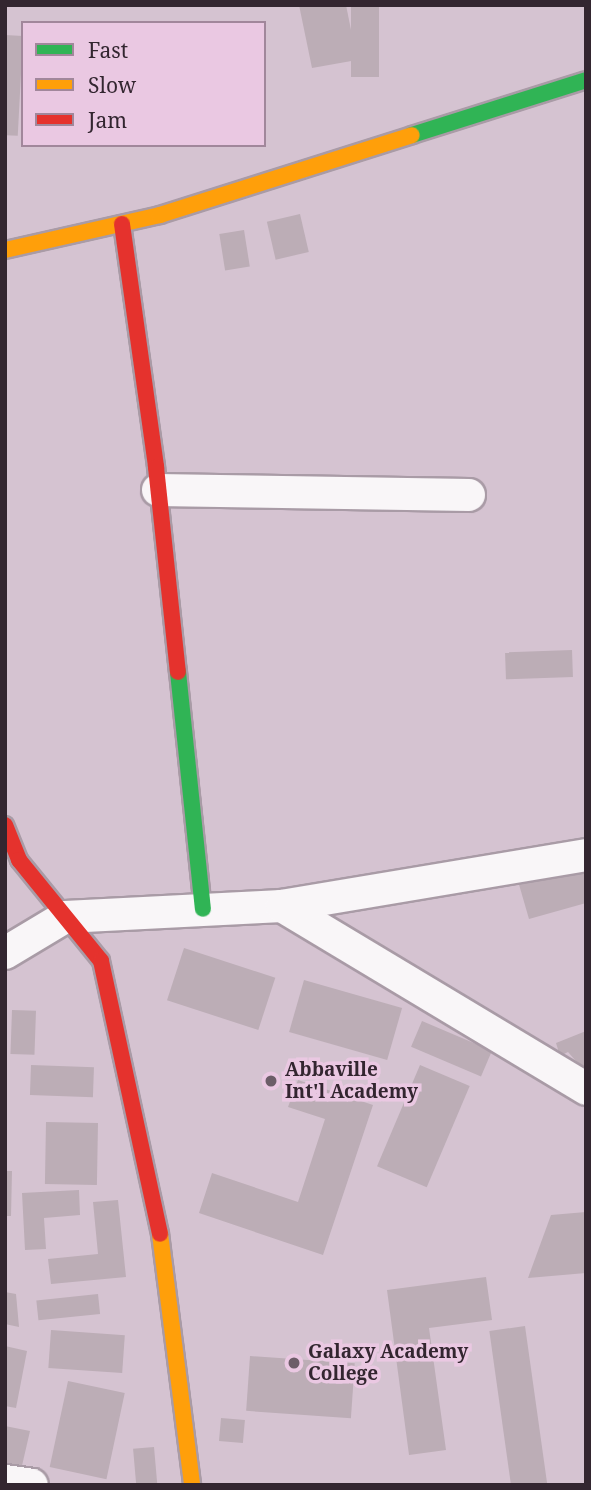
<!DOCTYPE html>
<html>
<head>
<meta charset="utf-8">
<style>
  body { margin:0 }
  #map { position:relative; width:591px; height:1490px; overflow:hidden; background:#d5c3d1; font-family:"Noto Serif",serif }
  div>[style] { position:absolute }
  .building>* { inset:0; background:#bcadb6; transform-origin:0 0 }
  .roads { filter:drop-shadow(2px 0 #a99ba6) drop-shadow(-2px 0 #a99ba6) drop-shadow(0 2px #a99ba6) drop-shadow(0 -2px #a99ba6) }
  .street>* { height:32px; margin:-16px; padding:0 16px; transform-origin:16px; border-radius:16px; background:#f9f6f8 }
  .fast>* { height:16px; margin:-8px; padding:0 8px; transform-origin:8px; border-radius:8px; background:#30b455 }
  .slow>* { height:16px; margin:-8px; padding:0 8px; transform-origin:8px; border-radius:8px; background:#ff9f0a }
  .jam>* { height:16px; margin:-8px; padding:0 8px; transform-origin:8px; border-radius:8px; background:#e5322d }
  .dots>* { width:19px; height:19px; translate:-50% -50%; box-sizing:border-box; border:4px solid #eac8e2; border-radius:50% }
  span { translate:-50% -50%; white-space:nowrap; text-align:center; line-height:1.15; -webkit-text-stroke:7px #eac8e2; paint-order:stroke }
  .poi-label { font-size:19px; color:#332630; font-weight:700 }
  .left { translate:0 -50%; text-align:left }
  .frame { position:absolute; inset:0; border:7px solid #332630; pointer-events:none }
  .legend { position:absolute; left:21px; top:21px; width:245px; height:126px; box-sizing:border-box; background:#eac8e2; border:2px solid #a1879b; margin:0; padding:9px 12px; list-style:none; font-size:21px; color:#332630 }
  .legend li { display:flex; align-items:center; gap:14px; height:35px }
  .legend b { width:35px; border:2px solid #a1879b }
</style>
</head>
<body>
<div id="map">
  <div class="building">
    <div style="clip-path:polygon(299px 5px,346px 5px,357px 60px,312px 68px)"></div>
    <div style="left:351px;top:5px;width:28px;height:72px"></div>
    <div style="left:5px;top:35px;width:18px;height:100px;rotate:3deg"></div>
    <div style="left:300px;top:214px;width:39px;height:34px;rotate:77deg"></div>
    <div style="left:244px;top:230px;width:37px;height:25px;rotate:81deg"></div>
    <div style="left:572px;top:650px;width:27px;height:67px;rotate:88deg"></div>
    <div style="clip-path:polygon(586px 862px,586px 903px,529px 919px,518px 881px)"></div>
    <div style="left:184px;top:948px;width:96px;height:55px;rotate:18deg"></div>
    <div style="left:304px;top:980px;width:102px;height:54px;rotate:16deg"></div>
    <div style="left:12px;top:1010px;width:24px;height:44px;rotate:2deg"></div>
    <div style="left:422px;top:1021px;width:76px;height:28px;rotate:23deg"></div>
    <div style="clip-path:polygon(586px 1031px,586px 1064px,582px 1068px,568px 1052px,560px 1056px,556px 1043px)"></div>
    <div style="left:31px;top:1065px;width:63px;height:30px;rotate:2deg"></div>
    <div style="left:420px;top:1065px;width:54px;height:110px;rotate:23deg"></div>
    <div style="clip-path:polygon(298px 1080px,373px 1105px,323px 1255px,199px 1213px,212px 1173px,298px 1202px,325px 1119px,288px 1107px)"></div>
    <div style="left:46px;top:1122px;width:52px;height:62px;rotate:1deg"></div>
    <div style="clip-path:polygon(5px 1171px,12px 1171px,11px 1216px,5px 1216px)"></div>
    <div style="clip-path:polygon(79px 1190px,80px 1215px,44px 1218px,46px 1249px,25px 1250px,22px 1193px)"></div>
    <div style="clip-path:polygon(118px 1200px,126px 1277px,51px 1284px,48px 1259px,98px 1254px,93px 1202px)"></div>
    <div style="clip-path:polygon(586px 1212px,586px 1273px,528px 1278px,551px 1215px)"></div>
    <div style="clip-path:polygon(486px 1277px,492px 1320px,429px 1328px,446px 1450px,409px 1455px,387px 1290px)"></div>
    <div style="clip-path:polygon(5px 1292px,16px 1294px,19px 1327px,5px 1324px)"></div>
    <div style="left:98px;top:1294px;width:20px;height:62px;rotate:84deg"></div>
    <div style="left:525px;top:1326px;width:161px;height:36px;rotate:82deg"></div>
    <div style="left:51px;top:1330px;width:74px;height:38px;rotate:4deg"></div>
    <div style="clip-path:polygon(5px 1346px,27px 1351px,16px 1408px,5px 1406px)"></div>
    <div style="left:250px;top:1356px;width:105px;height:55px;rotate:4deg"></div>
    <div style="left:68px;top:1381px;width:58px;height:88px;rotate:12deg"></div>
    <div style="left:221px;top:1418px;width:24px;height:23px;rotate:5deg"></div>
    <div style="clip-path:polygon(5px 1426px,30px 1431px,21px 1470px,5px 1467px)"></div>
    <div style="left:154px;top:1447px;width:38px;height:21px;rotate:85deg"></div>
  </div>
  <div class="roads">
    <div class="street">
      <div style="left:158px;top:490px;width:311px;rotate:0.9deg"></div>
      <div style="left:282px;top:906px;width:355px;rotate:31deg"></div>
      <div style="left:5px;top:953px;width:70px;rotate:-31deg"></div>
      <div style="left:65px;top:917px;width:217px;rotate:-2.9deg"></div>
      <div style="left:282px;top:906px;width:308px;rotate:-9.5deg"></div>
      <div style="left:5px;top:1481px;width:27px;rotate:8deg"></div>
    </div>
    <div class="fast">
      <div style="left:412px;top:135px;width:182px;rotate:-17.5deg"></div>
      <div style="left:178px;top:672px;width:238px;rotate:84deg"></div>
    </div>
    <div class="slow">
      <div style="left:5px;top:250px;width:159px;rotate:-12.7deg"></div>
      <div style="left:160px;top:215px;width:264px;rotate:-17.6deg"></div>
      <div style="left:160px;top:1234px;width:253px;rotate:82.7deg"></div>
    </div>
    <div class="jam">
      <div style="left:122px;top:224px;width:245px;rotate:82deg"></div>
      <div style="left:156px;top:467px;width:206px;rotate:83.9deg"></div>
      <div style="left:5px;top:825px;width:38px;rotate:68deg"></div>
      <div style="left:19px;top:860px;width:130px;rotate:50.9deg"></div>
      <div style="left:101px;top:961px;width:279px;rotate:77.8deg"></div>
    </div>
  </div>
  <div class="dots">
    <div style="left:271px;top:1081px;background:#6c5d68"></div>
    <div style="left:294px;top:1363px;background:#6c5d68"></div>
  </div>
  <div class="poi-label">
    <span class="left" style="left:285px;top:1081px">Abbaville<br>Int'l Academy</span>
    <span class="left" style="left:308px;top:1363px">Galaxy Academy<br>College</span>
  </div>
  <div class="frame"></div>
  <ul class="legend">
  <li><b style="height:9px;background:#30b455"></b>Fast</li>
  <li><b style="height:9px;background:#ff9f0a"></b>Slow</li>
  <li><b style="height:9px;background:#e5322d"></b>Jam</li>
  </ul>
</div>
</body>
</html>
